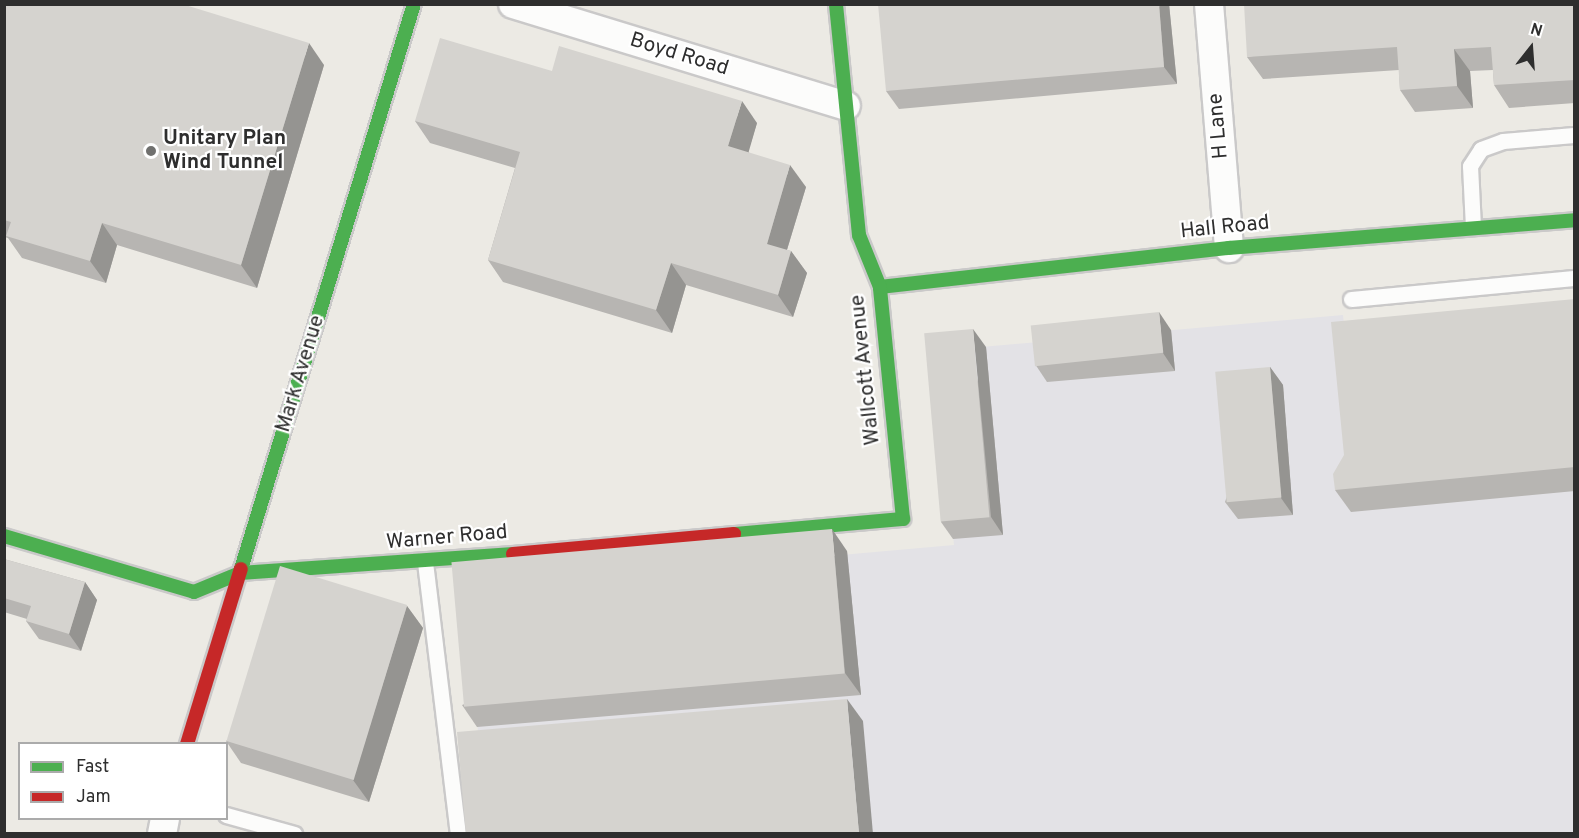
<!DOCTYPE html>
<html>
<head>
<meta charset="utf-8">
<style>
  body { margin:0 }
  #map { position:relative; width:1579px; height:838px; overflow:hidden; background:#eceae4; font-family:Overpass,sans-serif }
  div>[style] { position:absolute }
  .airport>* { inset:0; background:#e3e2e6 }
  .roads { filter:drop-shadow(2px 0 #cac9c9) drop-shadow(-2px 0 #cac9c9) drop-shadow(0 2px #cac9c9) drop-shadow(0 -2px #cac9c9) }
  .lane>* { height:15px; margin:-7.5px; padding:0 7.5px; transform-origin:7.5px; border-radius:7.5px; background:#fcfcfb }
  .street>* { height:28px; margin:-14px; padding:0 14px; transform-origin:14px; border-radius:14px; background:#fcfcfb }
  .fast>* { height:14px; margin:-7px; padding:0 7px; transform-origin:7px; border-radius:7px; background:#4caf50 }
  .jam>* { height:14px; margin:-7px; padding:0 7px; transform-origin:7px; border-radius:7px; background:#c62828 }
  .wall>* { inset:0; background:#b7b5b2 }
  .shaded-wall>* { inset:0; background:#959491 }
  .building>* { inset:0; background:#d5d3cf; transform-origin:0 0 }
  .dots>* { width:16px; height:16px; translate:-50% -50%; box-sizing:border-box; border:3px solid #fff; border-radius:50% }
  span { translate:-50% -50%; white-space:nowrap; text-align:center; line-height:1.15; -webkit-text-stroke:4.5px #fff; paint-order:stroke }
  .street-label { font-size:21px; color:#2e2e2e }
  .poi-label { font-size:21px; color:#2e2e2e; font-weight:700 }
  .left { translate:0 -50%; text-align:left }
  .frame { position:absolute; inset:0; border:6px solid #2e2e2e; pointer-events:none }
  .legend { position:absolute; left:18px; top:742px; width:210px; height:78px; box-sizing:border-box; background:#fff; border:2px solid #ababab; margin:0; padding:8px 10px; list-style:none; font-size:18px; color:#2e2e2e }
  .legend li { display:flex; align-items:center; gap:12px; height:30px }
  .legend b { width:30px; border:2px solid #ababab }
  .north { position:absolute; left:1501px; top:18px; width:60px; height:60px; -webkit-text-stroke:4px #fff; paint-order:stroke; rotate:17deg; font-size:16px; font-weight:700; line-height:24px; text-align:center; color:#2e2e2e }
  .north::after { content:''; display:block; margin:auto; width:21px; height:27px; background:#2e2e2e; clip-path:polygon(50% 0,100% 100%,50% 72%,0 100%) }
</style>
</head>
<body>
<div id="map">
  <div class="airport">
    <div style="clip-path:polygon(1343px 315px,1346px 343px,1574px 323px,1574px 833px,485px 833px,468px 588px,954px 545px,936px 351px)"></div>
  </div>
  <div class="roads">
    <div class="lane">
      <div style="left:1473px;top:227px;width:61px;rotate:-92.8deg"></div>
      <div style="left:1470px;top:166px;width:20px;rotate:-57deg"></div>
      <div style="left:1481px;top:149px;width:23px;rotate:-20deg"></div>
      <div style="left:1503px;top:141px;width:71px;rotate:-4.8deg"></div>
      <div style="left:1351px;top:299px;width:224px;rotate:-5.4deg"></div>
      <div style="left:425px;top:562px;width:274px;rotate:83.1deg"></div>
      <div style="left:226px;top:815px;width:71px;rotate:15.6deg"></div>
    </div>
    <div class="street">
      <div style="left:513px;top:4px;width:348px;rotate:17deg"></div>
      <div style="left:1209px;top:4px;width:245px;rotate:85.3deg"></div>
      <div style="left:162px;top:834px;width:16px;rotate:-79deg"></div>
    </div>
    <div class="fast">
      <div style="left:880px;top:287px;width:351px;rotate:-6.4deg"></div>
      <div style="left:1229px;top:248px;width:346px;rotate:-4.6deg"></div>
      <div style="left:734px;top:534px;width:170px;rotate:-5.1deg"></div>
      <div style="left:903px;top:519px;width:233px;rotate:-95.7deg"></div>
      <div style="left:880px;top:287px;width:56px;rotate:-112deg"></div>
      <div style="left:859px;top:235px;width:232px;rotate:-95.7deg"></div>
      <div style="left:4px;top:536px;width:198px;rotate:16.4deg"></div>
      <div style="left:194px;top:592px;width:50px;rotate:-22.4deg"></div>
      <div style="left:240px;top:573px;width:274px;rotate:-4deg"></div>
      <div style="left:241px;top:569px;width:591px;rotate:-72.98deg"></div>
    </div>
    <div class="jam">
      <div style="left:513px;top:554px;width:222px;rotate:-5.2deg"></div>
      <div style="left:187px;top:744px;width:183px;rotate:-72.9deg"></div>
    </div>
  </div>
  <div class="wall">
    <div style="clip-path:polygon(4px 4px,187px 4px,187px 6px,324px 65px,257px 288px,117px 245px,106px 283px,22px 258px,8px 238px,4px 237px)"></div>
    <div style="clip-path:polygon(1169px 4px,1177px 84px,899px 109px,886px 91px)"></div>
    <div style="clip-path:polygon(1575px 4px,1575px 103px,1509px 108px,1494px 85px,1493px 70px,1470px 71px,1473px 108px,1415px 112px,1400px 90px,1399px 70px,1263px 79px,1247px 57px)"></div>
    <div style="clip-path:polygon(552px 71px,757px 123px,748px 152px,806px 187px,787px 250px,791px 251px,807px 273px,793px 317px,686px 285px,672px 333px,503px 282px,488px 260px,515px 168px,430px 143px,415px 121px)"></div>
    <div style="clip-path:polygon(1575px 299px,1575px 491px,1351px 512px,1335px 490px)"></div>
    <div style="clip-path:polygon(1171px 330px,1175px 371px,1047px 382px,1035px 364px)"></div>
    <div style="clip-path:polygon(986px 347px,1003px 535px,953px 539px,941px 522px)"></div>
    <div style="clip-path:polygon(1270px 367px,1283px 385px,1293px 515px,1238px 519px,1225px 502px)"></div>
    <div style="clip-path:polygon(847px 551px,861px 695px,477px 727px,462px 705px)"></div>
    <div style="clip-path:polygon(4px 559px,85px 582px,97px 600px,81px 651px,39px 639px,26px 621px,27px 619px,4px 612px)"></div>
    <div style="clip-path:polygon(407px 606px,423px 628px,369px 802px,241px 763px,226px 741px)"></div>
  </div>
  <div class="shaded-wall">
    <div style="clip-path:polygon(1159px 4px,1169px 4px,1177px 84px,1164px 67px)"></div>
    <div style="clip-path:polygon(309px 43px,324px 65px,257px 288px,241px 265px)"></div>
    <div style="clip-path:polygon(1454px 49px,1470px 71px,1473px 108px,1457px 86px)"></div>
    <div style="clip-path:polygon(742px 101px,757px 123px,744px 168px,728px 146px)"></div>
    <div style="clip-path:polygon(790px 165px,806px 187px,782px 266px,767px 244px)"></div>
    <div style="clip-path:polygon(102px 223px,117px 245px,106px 283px,90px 261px)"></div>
    <div style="clip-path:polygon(791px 251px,807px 273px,793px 317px,778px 295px)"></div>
    <div style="clip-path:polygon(671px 263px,686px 285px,672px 333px,656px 310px)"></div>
    <div style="clip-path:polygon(1159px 312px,1171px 330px,1175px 371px,1163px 353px)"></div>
    <div style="clip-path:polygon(973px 329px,986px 347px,1003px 535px,991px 517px)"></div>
    <div style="clip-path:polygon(1270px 367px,1283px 385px,1293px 515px,1281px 498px)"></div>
    <div style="clip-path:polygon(832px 529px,847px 551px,861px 695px,845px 673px)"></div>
    <div style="clip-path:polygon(85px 582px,97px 600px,81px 651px,69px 634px)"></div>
    <div style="clip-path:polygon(407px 606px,423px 628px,369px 802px,353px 780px)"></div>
    <div style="clip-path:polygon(847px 699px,863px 721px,873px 834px,859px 834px)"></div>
  </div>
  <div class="building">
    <div style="clip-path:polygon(4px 4px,182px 4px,309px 43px,241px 265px,102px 223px,90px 261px,6px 236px,11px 222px,4px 220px)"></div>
    <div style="clip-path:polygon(878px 4px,1159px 4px,1164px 67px,886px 91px)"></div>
    <div style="clip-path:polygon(1244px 4px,1575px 4px,1575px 80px,1494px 85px,1491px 47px,1454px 49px,1457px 86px,1400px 90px,1397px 47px,1247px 57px)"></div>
    <div style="clip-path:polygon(440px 38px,552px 71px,559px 46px,742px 101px,728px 146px,790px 165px,767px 244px,791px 251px,778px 295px,671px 263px,656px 310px,488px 260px,520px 152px,415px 121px)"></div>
    <div style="clip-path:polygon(1575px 299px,1575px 467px,1335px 490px,1333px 474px,1344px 455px,1331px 322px)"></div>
    <div style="left:1159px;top:312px;width:41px;height:129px;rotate:84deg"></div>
    <div style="left:973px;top:329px;width:189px;height:49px;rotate:85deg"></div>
    <div style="left:1270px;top:367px;width:131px;height:55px;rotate:85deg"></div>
    <div style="left:832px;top:529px;width:145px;height:382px;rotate:85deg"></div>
    <div style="clip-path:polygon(4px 559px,85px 582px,69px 634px,26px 621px,31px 606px,4px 598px)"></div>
    <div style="left:280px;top:566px;width:133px;height:183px;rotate:17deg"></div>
    <div style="clip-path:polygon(847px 699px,859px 834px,466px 834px,457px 732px)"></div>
  </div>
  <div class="dots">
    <div style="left:151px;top:151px;background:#70706e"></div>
  </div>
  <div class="street-label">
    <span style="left:679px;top:55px;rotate:17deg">Boyd Road</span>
    <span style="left:1219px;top:126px;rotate:-95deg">H Lane</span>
    <span style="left:1225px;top:228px;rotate:-6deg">Hall Road</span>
    <span style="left:866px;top:370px;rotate:-96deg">Wallcott Avenue</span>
    <span style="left:301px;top:374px;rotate:-73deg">Mark Avenue</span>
    <span style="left:447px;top:538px;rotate:-5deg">Warner Road</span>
  </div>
  <div class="poi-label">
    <span class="left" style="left:163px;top:151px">Unitary Plan<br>Wind Tunnel</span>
  </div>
  <div class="frame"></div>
  <ul class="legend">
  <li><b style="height:8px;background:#4caf50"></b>Fast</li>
  <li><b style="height:8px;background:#c62828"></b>Jam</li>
  </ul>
  <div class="north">N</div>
</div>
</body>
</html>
